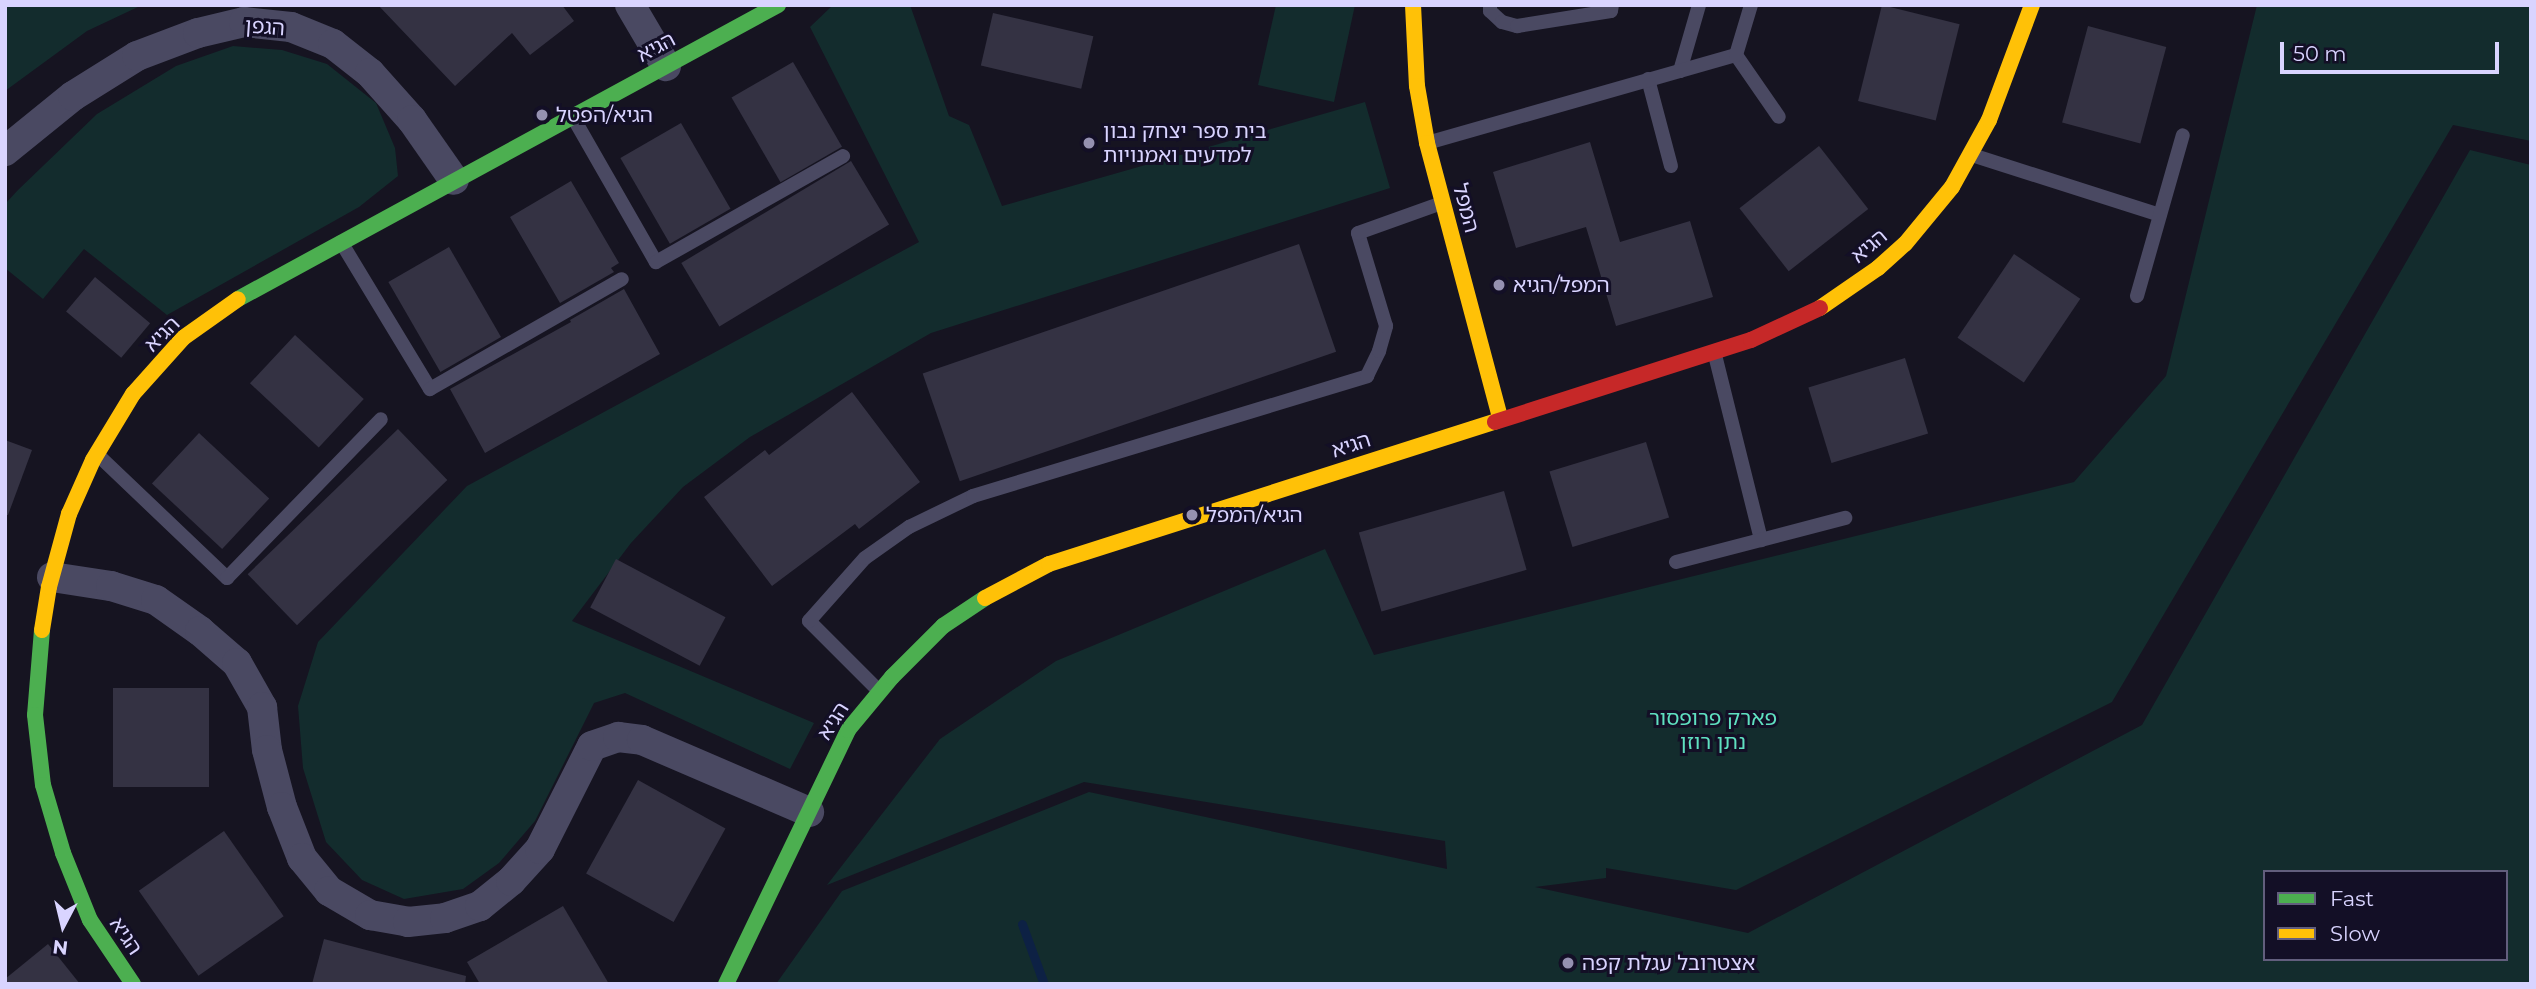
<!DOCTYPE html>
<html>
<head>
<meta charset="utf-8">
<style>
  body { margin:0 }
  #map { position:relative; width:2536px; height:989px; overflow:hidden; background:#161421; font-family:Montserrat,"Noto Sans Hebrew",sans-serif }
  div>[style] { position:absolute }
  .green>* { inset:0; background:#132c2d }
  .stream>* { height:9px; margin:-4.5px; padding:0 4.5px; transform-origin:4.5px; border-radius:4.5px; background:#0d2144 }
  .building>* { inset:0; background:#343243; transform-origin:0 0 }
  .lane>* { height:14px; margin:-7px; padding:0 7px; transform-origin:7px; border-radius:7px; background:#4a4962 }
  .street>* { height:30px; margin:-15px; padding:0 15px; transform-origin:15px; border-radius:15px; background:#4a4962 }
  .fast>* { height:16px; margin:-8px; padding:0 8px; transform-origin:8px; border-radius:8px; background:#4caf50 }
  .slow>* { height:16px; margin:-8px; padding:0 8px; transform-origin:8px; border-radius:8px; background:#ffc107 }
  .jam>* { height:16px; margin:-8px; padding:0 8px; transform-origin:8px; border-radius:8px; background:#c62828 }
  .dots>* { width:19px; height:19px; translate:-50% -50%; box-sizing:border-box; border:4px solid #130f26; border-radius:50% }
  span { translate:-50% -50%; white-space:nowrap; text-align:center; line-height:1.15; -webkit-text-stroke:6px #130f26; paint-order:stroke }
  .street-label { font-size:21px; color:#d9d4ff }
  .poi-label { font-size:21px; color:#d9d4ff }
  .left { translate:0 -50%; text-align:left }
  .park-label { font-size:21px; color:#5fe0c0 }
  .frame { position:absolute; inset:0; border:7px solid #d9d4ff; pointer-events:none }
  .legend { position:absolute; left:2263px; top:870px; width:245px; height:91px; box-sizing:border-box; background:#130f26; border:2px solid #625e7d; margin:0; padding:9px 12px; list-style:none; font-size:21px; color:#d9d4ff }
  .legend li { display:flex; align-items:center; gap:14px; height:35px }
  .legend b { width:35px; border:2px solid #625e7d }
  .north { position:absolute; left:28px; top:891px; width:70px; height:70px; -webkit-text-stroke:5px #130f26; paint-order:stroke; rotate:187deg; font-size:19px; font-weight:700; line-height:28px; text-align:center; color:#d9d4ff }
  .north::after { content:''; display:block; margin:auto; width:24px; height:32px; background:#d9d4ff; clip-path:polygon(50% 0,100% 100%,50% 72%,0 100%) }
  .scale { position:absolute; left:2280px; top:42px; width:219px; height:32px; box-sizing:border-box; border:4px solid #d9d4ff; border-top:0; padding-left:9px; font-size:21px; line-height:24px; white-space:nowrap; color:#d9d4ff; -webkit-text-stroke:5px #130f26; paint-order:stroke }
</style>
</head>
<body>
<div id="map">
  <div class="green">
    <div style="clip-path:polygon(5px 5px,140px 5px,140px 6px,87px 31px,5px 91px)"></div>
    <div style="clip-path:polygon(833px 5px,910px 5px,949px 116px,969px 125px,1002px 206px,1365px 102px,1390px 188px,931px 333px,750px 437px,683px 487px,631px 543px,572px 621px,814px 723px,790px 769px,625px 693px,594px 703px,535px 821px,499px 863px,463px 889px,404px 899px,362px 880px,326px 842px,303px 768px,298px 706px,318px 642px,467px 486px,919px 242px,810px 27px)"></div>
    <div style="clip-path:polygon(1276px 5px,1355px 5px,1334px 102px,1258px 85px)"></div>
    <div style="clip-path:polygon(evenodd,2257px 5px,2531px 5px,2531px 141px,2453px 125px,2112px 702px,1736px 890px,1606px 868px,1606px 878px,1535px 887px,1748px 933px,2142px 725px,2470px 150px,2531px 165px,2531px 984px,776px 984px,842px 891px,1089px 792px,1447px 869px,1445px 841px,1084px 782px,827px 885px,940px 739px,1056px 661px,1325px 549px,1374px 655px,2074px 482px,2166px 376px,2257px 5px,2265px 872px,2506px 872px,2506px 959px,2265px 959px,2265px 872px)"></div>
    <div style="clip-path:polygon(233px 46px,282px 50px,327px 64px,376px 103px,395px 148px,398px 176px,359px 207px,167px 315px,84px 249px,43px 299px,5px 268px,5px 204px,18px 190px,97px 114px,176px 66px)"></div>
  </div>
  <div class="stream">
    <div style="left:1022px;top:924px;width:64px;rotate:69.9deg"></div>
  </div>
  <div class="building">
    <div style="clip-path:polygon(378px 5px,562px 5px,574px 21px,530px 55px,512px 33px,455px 86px)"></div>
    <div style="left:1882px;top:5px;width:80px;height:99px;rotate:14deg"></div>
    <div style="left:993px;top:13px;width:103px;height:54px;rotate:13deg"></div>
    <div style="left:2088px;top:26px;width:81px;height:100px;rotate:15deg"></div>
    <div style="left:793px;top:62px;width:98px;height:71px;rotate:60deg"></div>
    <div style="left:681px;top:123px;width:99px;height:70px;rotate:60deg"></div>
    <div style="clip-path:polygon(1590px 142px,1620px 242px,1690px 221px,1713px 297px,1616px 326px,1586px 227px,1516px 248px,1493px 172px)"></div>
    <div style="left:1819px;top:146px;width:80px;height:101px;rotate:52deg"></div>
    <div style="left:851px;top:161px;width:74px;height:198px;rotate:59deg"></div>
    <div style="clip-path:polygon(571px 181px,619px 263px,611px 268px,614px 272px,560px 303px,510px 217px)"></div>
    <div style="left:1299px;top:244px;width:114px;height:398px;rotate:71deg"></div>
    <div style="left:449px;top:247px;width:104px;height:70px;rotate:60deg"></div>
    <div style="left:2014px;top:254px;width:80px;height:101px;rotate:34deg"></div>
    <div style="left:95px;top:277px;width:72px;height:45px;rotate:40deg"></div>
    <div style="clip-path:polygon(624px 289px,660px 354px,485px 453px,450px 389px,571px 322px,570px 320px)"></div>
    <div style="left:295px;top:335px;width:94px;height:66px;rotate:43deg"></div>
    <div style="left:1905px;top:358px;width:79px;height:101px;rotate:73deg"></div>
    <div style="clip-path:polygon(852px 392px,920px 482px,859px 529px,855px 524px,772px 586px,704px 497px,765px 450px,769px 455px)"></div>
    <div style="left:398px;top:429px;width:71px;height:209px;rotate:46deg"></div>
    <div style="left:199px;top:433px;width:96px;height:69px;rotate:43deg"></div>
    <div style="clip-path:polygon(5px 440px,32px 450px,8px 515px,5px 515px)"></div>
    <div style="left:1646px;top:442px;width:79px;height:101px;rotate:73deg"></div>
    <div style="left:1504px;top:491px;width:82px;height:151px;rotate:74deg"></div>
    <div style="left:616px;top:559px;width:124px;height:55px;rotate:28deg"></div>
    <div style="left:209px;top:688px;width:99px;height:96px;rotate:90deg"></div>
    <div style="left:638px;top:780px;width:100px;height:107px;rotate:29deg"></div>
    <div style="left:224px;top:831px;width:104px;height:104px;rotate:55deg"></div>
    <div style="clip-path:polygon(563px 906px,609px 984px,480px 984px,467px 962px)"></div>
    <div style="clip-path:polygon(324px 939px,466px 976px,465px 984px,312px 984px)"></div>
    <div style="clip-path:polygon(48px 944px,80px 984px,5px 984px,5px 979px)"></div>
  </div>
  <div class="lane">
    <div style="left:1490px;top:5px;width:6px;rotate:90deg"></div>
    <div style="left:1490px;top:11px;width:16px;rotate:43deg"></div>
    <div style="left:1502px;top:22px;width:16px;rotate:15deg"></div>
    <div style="left:1517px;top:26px;width:95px;rotate:-9.1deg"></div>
    <div style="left:1611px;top:11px;width:6px;rotate:-81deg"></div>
    <div style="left:1736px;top:55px;width:75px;rotate:55.3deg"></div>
    <div style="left:1680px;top:71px;width:69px;rotate:-73.9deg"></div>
    <div style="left:1648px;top:79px;width:90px;rotate:75.2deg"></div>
    <div style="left:574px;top:119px;width:165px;rotate:60.2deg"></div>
    <div style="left:656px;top:262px;width:215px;rotate:-29.5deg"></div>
    <div style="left:1427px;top:143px;width:321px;rotate:-15.9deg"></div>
    <div style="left:1736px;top:55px;width:52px;rotate:-73.3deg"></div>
    <div style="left:1972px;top:155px;width:197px;rotate:17.7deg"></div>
    <div style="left:341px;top:242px;width:172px;rotate:58.8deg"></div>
    <div style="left:430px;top:389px;width:221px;rotate:-29.8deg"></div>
    <div style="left:2137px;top:296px;width:167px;rotate:-74.1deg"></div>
    <div style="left:1715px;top:355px;width:191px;rotate:76deg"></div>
    <div style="left:99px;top:456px;width:177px;rotate:43.6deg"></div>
    <div style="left:227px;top:578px;width:221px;rotate:-45.9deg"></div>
    <div style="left:1676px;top:562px;width:175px;rotate:-14.6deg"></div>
    <div style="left:879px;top:691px;width:99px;rotate:-135deg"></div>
    <div style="left:809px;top:621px;width:84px;rotate:-48.4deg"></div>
    <div style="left:865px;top:558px;width:54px;rotate:-35.2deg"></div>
    <div style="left:909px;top:527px;width:71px;rotate:-25.8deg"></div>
    <div style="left:973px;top:496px;width:412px;rotate:-16.9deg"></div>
    <div style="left:1367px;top:376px;width:28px;rotate:-64deg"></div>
    <div style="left:1379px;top:351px;width:26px;rotate:-74deg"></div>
    <div style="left:1386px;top:326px;width:97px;rotate:-106.8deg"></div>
    <div style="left:1358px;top:233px;width:89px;rotate:-19.7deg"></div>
  </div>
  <div class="street">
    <div style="left:630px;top:5px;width:71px;rotate:59.5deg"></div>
    <div style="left:5px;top:151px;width:87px;rotate:-39deg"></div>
    <div style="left:73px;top:96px;width:75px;rotate:-32deg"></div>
    <div style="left:137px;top:56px;width:65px;rotate:-20.7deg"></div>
    <div style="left:198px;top:33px;width:47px;rotate:-13.4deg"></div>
    <div style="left:244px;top:22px;width:47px;rotate:6.1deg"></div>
    <div style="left:291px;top:27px;width:45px;rotate:22deg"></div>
    <div style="left:333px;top:44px;width:47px;rotate:38.1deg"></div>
    <div style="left:370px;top:73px;width:63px;rotate:48.2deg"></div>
    <div style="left:412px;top:120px;width:73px;rotate:55deg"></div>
    <div style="left:52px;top:577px;width:60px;rotate:8.7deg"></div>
    <div style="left:111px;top:586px;width:47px;rotate:17.3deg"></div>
    <div style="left:156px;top:600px;width:54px;rotate:35.2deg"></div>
    <div style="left:200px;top:631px;width:49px;rotate:40.9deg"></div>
    <div style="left:237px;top:663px;width:51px;rotate:60.4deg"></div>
    <div style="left:262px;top:707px;width:43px;rotate:83.4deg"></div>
    <div style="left:267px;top:750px;width:59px;rotate:75.3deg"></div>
    <div style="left:282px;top:807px;width:55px;rotate:68.6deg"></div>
    <div style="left:302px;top:858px;width:43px;rotate:50.7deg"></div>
    <div style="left:329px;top:891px;width:48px;rotate:30.3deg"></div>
    <div style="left:370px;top:915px;width:39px;rotate:10deg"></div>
    <div style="left:408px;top:922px;width:37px;rotate:-6deg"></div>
    <div style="left:445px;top:918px;width:37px;rotate:-19deg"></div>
    <div style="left:480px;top:906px;width:40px;rotate:-39deg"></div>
    <div style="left:511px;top:881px;width:43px;rotate:-47.8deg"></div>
    <div style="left:540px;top:849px;width:115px;rotate:-63.2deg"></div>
    <div style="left:592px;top:746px;width:28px;rotate:-19deg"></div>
    <div style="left:618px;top:737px;width:24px;rotate:7deg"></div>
    <div style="left:642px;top:740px;width:182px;rotate:23.3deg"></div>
  </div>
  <div class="fast">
    <div style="left:238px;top:299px;width:615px;rotate:-28.57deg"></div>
    <div style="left:42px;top:630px;width:85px;rotate:94.7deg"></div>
    <div style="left:35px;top:715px;width:70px;rotate:83.5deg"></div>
    <div style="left:43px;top:785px;width:71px;rotate:73.6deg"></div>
    <div style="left:63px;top:853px;width:72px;rotate:68.1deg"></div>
    <div style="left:90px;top:920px;width:77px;rotate:56.1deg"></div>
    <div style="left:726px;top:984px;width:282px;rotate:-64.3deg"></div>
    <div style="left:848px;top:730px;width:69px;rotate:-50.3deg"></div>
    <div style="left:892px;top:677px;width:72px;rotate:-45deg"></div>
    <div style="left:943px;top:626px;width:50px;rotate:-33.7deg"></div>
  </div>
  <div class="slow">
    <div style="left:1413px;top:5px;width:81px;rotate:87.2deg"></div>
    <div style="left:1417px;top:86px;width:58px;rotate:80deg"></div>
    <div style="left:1427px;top:143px;width:285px;rotate:75.1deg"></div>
    <div style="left:1820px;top:308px;width:70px;rotate:-34.6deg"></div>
    <div style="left:1878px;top:268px;width:36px;rotate:-42deg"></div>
    <div style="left:1905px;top:244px;width:74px;rotate:-50.5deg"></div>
    <div style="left:1952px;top:187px;width:77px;rotate:-61.1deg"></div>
    <div style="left:1989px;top:120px;width:123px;rotate:-69.5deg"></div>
    <div style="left:985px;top:598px;width:72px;rotate:-28deg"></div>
    <div style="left:1049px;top:564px;width:468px;rotate:-17.7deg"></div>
    <div style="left:42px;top:630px;width:44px;rotate:-80.8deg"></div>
    <div style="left:49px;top:587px;width:76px;rotate:-74.7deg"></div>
    <div style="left:69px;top:514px;width:59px;rotate:-66deg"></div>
    <div style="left:93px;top:460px;width:77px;rotate:-58.8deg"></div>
    <div style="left:133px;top:394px;width:75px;rotate:-48.2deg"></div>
    <div style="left:183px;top:338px;width:67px;rotate:-35.3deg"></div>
  </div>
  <div class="jam">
    <div style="left:1495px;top:422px;width:269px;rotate:-17.8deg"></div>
    <div style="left:1751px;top:340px;width:76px;rotate:-24.9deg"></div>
  </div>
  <div class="dots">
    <div style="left:542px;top:115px;background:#9591b1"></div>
    <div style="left:1089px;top:143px;background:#9591b1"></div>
    <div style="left:1499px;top:285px;background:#9591b1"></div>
    <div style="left:1192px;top:515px;background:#9591b1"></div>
    <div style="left:1568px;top:963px;background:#9591b1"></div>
  </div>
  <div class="street-label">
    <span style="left:265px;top:27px;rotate:4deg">הגפן</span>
    <span style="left:656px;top:47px;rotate:-28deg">הגיא</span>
    <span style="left:1466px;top:208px;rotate:75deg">המפל</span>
    <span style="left:1869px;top:246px;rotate:-40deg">הגיא</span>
    <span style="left:162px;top:334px;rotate:-45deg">הגיא</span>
    <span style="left:1351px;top:445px;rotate:-18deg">הגיא</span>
    <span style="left:833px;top:721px;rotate:-58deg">הגיא</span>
    <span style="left:126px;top:936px;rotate:56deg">הגיא</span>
  </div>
  <div class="poi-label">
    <span class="left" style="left:556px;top:115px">הגיא/הפטל</span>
    <span class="left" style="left:1103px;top:143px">בית ספר יצחק נבון<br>למדעים ואמנויות</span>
    <span class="left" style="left:1513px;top:285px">המפל/הגיא</span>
    <span class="left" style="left:1206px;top:515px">הגיא/המפל</span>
    <span class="left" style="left:1582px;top:963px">אצטרובל עגלת קפה</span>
  </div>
  <div class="park-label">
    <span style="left:1713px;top:730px">פארק פרופסור<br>נתן רוזן</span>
  </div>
  <div class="frame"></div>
  <ul class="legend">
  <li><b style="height:9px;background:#4caf50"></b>Fast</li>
  <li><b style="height:9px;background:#ffc107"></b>Slow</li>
  </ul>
  <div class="north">N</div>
  <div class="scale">50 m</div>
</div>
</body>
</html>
